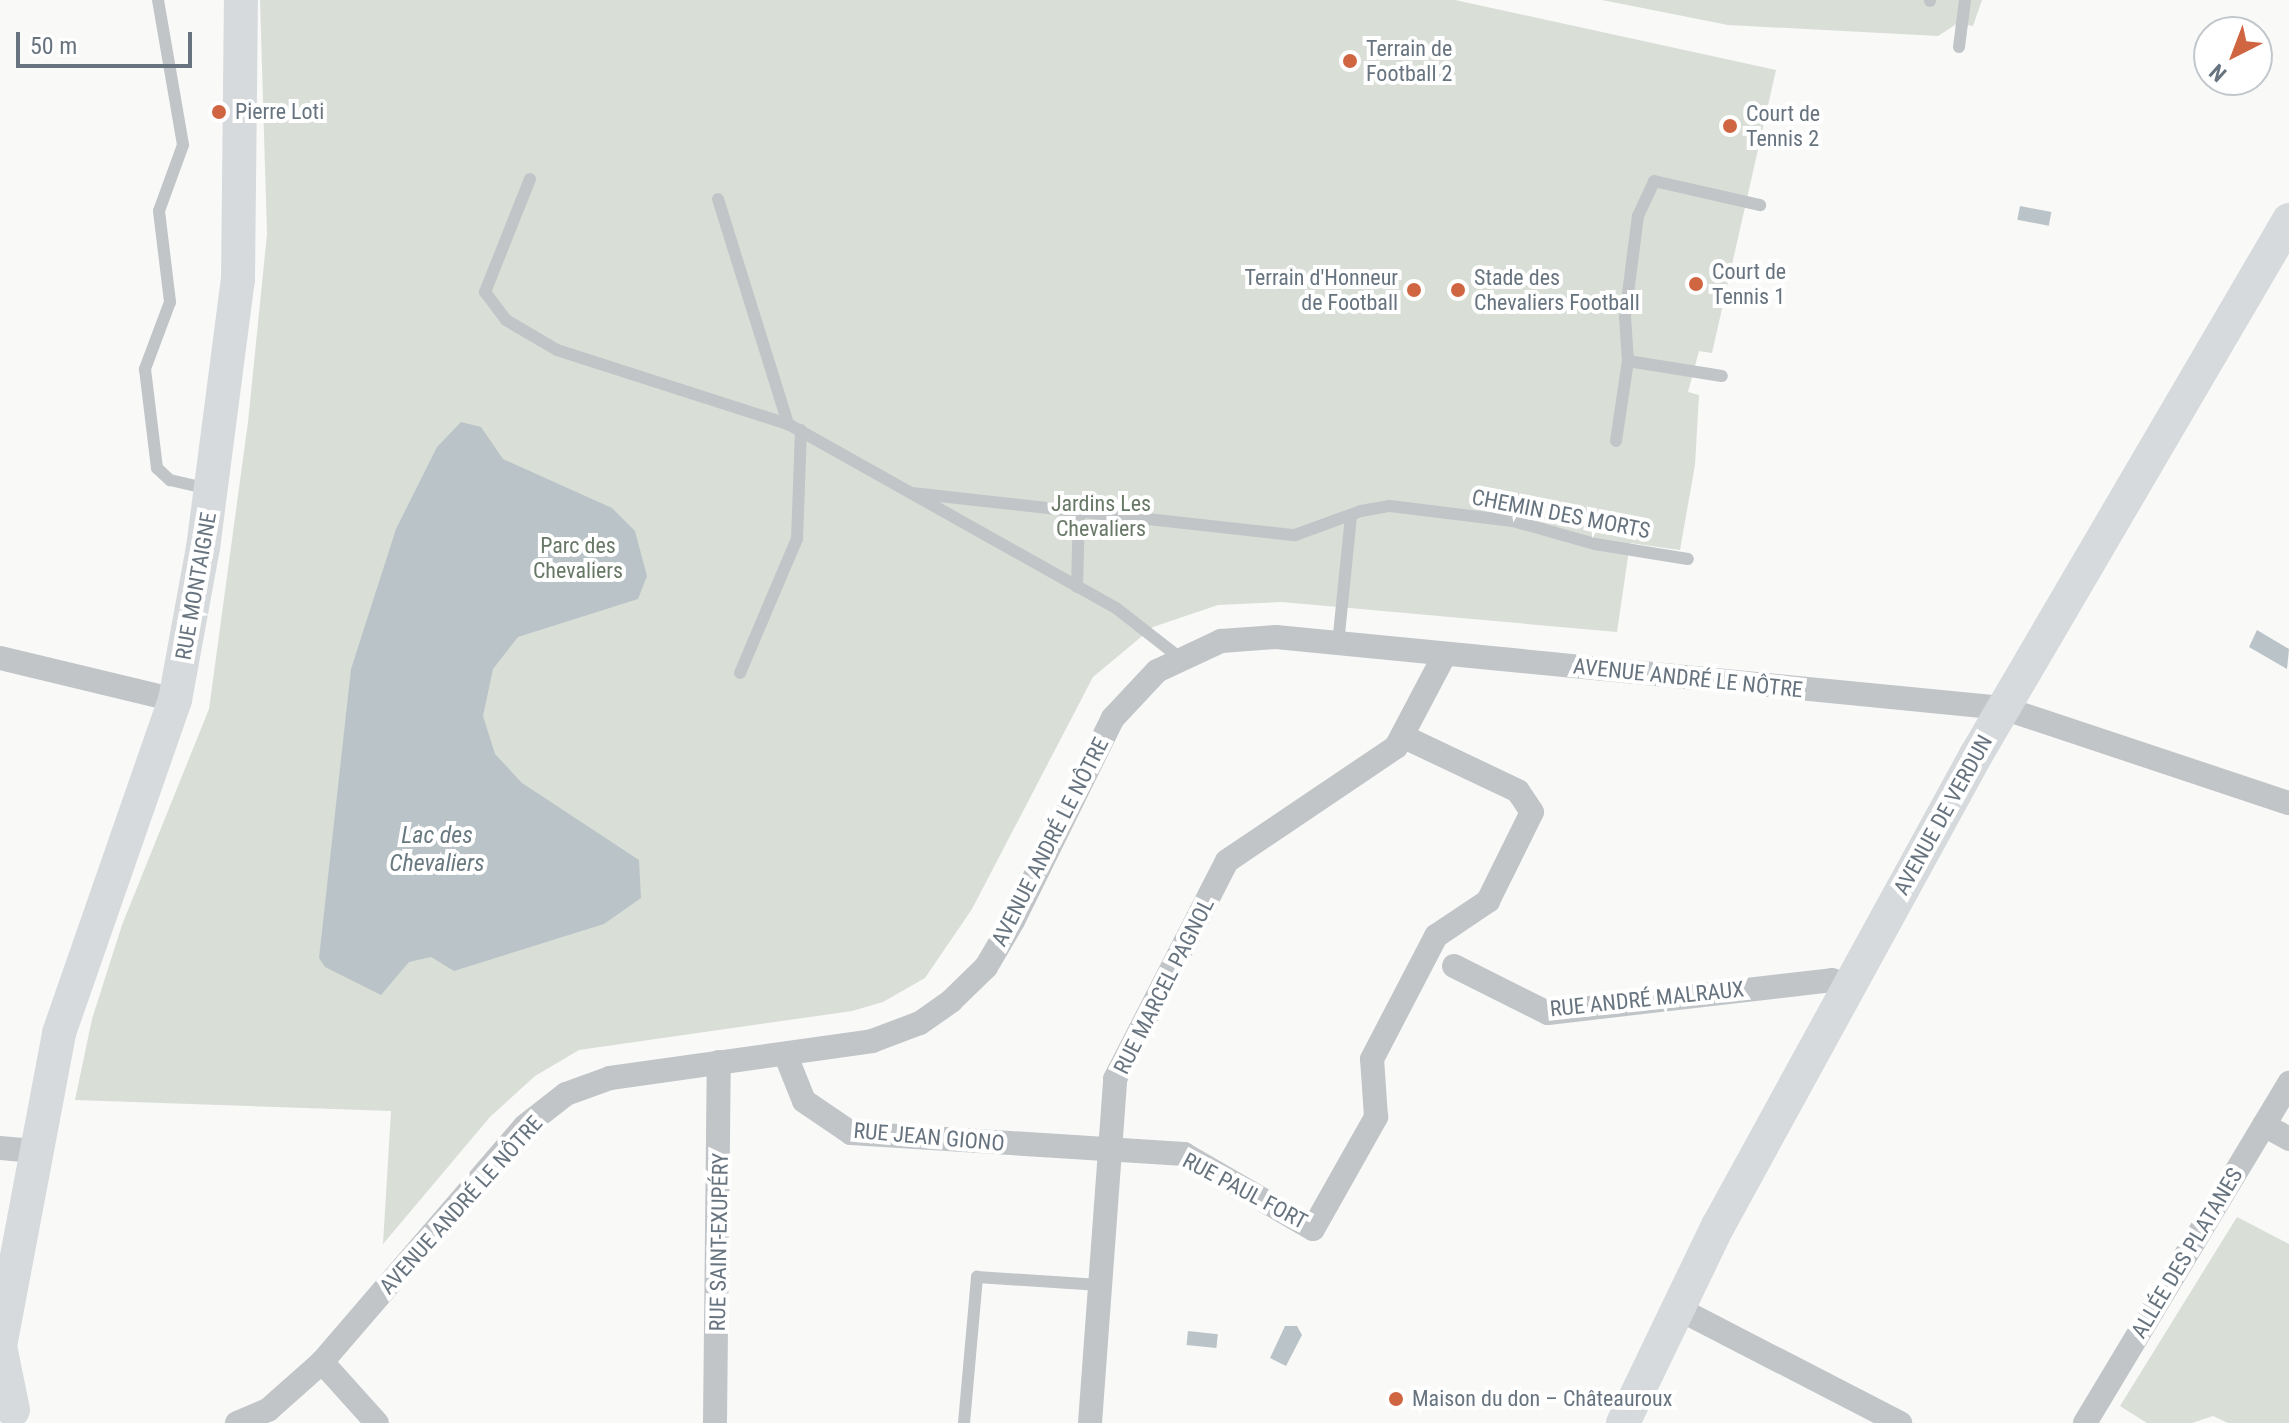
<!DOCTYPE html>
<html>
<head>
<meta charset="utf-8">
<style>
  body { margin:0 }
  #map { position:relative; width:2289px; height:1423px; overflow:hidden; background:#f9f9f8; font-family:"Roboto Condensed",sans-serif }
  div>[style] { position:absolute }
  .green>* { inset:0; background:#d9ded7 }
  .water>* { inset:0; background:#bac4c8; transform-origin:0 0 }
  .lane>* { height:12px; margin:-6px; padding:0 6px; transform-origin:6px; border-radius:6px; background:#c1c5c8 }
  .street>* { height:24px; margin:-12px; padding:0 12px; transform-origin:12px; border-radius:12px; background:#c1c5c8 }
  .secondary>* { height:34px; margin:-17px; padding:0 17px; transform-origin:17px; border-radius:17px; background:#d7dadd }
  .dots>* { width:22px; height:22px; translate:-50% -50%; box-sizing:border-box; border:4px solid #fff; border-radius:50% }
  span { translate:-50% -50%; white-space:nowrap; text-align:center; line-height:1.15; -webkit-text-stroke:8px #fff; paint-order:stroke }
  .poi-label { font-size:22px; color:#67747f }
  .left { translate:0 -50%; text-align:left }
  .right { translate:-100% -50%; text-align:right }
  .park-label { font-size:22px; color:#687866 }
  .street-label { font-size:22px; color:#67747f }
  .water-label { font-size:24px; color:#68797f; font-style:italic }
  .north { position:absolute; left:2193px; top:16px; width:80px; height:80px; box-sizing:border-box; background:#fff; border:2px solid #c2c7cc; border-radius:50%; rotate:222deg; font-size:22px; font-weight:700; line-height:32px; text-align:center; color:#67747f }
  .north::after { content:''; display:block; margin:auto; width:28px; height:36px; background:#d06541; clip-path:polygon(50% 0,100% 100%,50% 72%,0 100%) }
  .scale { position:absolute; left:16px; top:32px; width:176px; height:36px; box-sizing:border-box; border:4px solid #67747f; border-top:0; padding-left:10px; font-size:24px; line-height:28px; white-space:nowrap; color:#67747f; -webkit-text-stroke:6px #fff; paint-order:stroke }
</style>
</head>
<body>
<div id="map">
  <div class="green">
    <div style="clip-path:polygon(260px 0,1455px 0,1776px 70px,1712px 353px,1699px 351px,1688px 392px,1699px 395px,1695px 465px,1680px 550px,1630px 543px,1617px 632px,1282px 602px,1218px 605px,1153px 627px,1093px 677px,972px 909px,925px 978px,883px 1002px,852px 1011px,579px 1050px,535px 1076px,490px 1117px,383px 1244px,391px 1111px,75px 1100px,92px 1019px,122px 925px,209px 709px,248px 422px,267px 234px)"></div>
    <div style="clip-path:polygon(1602px 0,1982px 0,1973px 26px,1958px 23px,1938px 36px,1728px 25px)"></div>
    <div style="clip-path:polygon(2237px 1217px,2289px 1244px,2289px 1423px,2228px 1423px,2213px 1416px,2192px 1423px,2147px 1423px,2120px 1406px)"></div>
  </div>
  <div class="water">
    <div style="left:2020px;top:206px;width:32px;height:14px;rotate:11deg"></div>
    <div style="clip-path:polygon(461px 422px,481px 427px,503px 459px,612px 508px,635px 531px,647px 576px,638px 599px,518px 637px,493px 669px,483px 716px,495px 754px,522px 783px,639px 860px,641px 898px,604px 924px,454px 971px,431px 957px,409px 962px,381px 995px,325px 967px,319px 958px,351px 669px,396px 529px,437px 447px)"></div>
    <div style="clip-path:polygon(2257px 630px,2289px 649px,2287px 669px,2249px 647px)"></div>
    <div style="clip-path:polygon(1285px 1326px,1297px 1326px,1302px 1335px,1286px 1366px,1270px 1358px)"></div>
    <div style="left:1188px;top:1331px;width:30px;height:14px;rotate:6deg"></div>
  </div>
  <div class="lane">
    <div style="left:158px;top:0;width:147px;rotate:80.2deg"></div>
    <div style="left:183px;top:145px;width:70px;rotate:110deg"></div>
    <div style="left:159px;top:211px;width:92px;rotate:83.1deg"></div>
    <div style="left:170px;top:302px;width:72px;rotate:110.5deg"></div>
    <div style="left:145px;top:369px;width:100px;rotate:83.1deg"></div>
    <div style="left:157px;top:468px;width:18px;rotate:43deg"></div>
    <div style="left:170px;top:480px;width:40px;rotate:13deg"></div>
    <div style="left:1930px;top:1px;width:1px;rotate:-90deg"></div>
    <div style="left:1959px;top:47px;width:47px;rotate:-82.7deg"></div>
    <div style="left:530px;top:179px;width:122px;rotate:111.7deg"></div>
    <div style="left:485px;top:292px;width:35px;rotate:53deg"></div>
    <div style="left:506px;top:320px;width:59px;rotate:30.5deg"></div>
    <div style="left:557px;top:350px;width:243px;rotate:17.8deg"></div>
    <div style="left:788px;top:424px;width:376px;rotate:29.3deg"></div>
    <div style="left:1116px;top:608px;width:80px;rotate:37.9deg"></div>
    <div style="left:718px;top:199px;width:236px;rotate:72.7deg"></div>
    <div style="left:1628px;top:361px;width:44px;rotate:-93.9deg"></div>
    <div style="left:1625px;top:317px;width:102px;rotate:-82.7deg"></div>
    <div style="left:1638px;top:216px;width:38px;rotate:-65deg"></div>
    <div style="left:1654px;top:181px;width:109px;rotate:12.8deg"></div>
    <div style="left:1616px;top:441px;width:81px;rotate:-81.5deg"></div>
    <div style="left:1628px;top:361px;width:95px;rotate:9.1deg"></div>
    <div style="left:912px;top:493px;width:385px;rotate:6.3deg"></div>
    <div style="left:1295px;top:535px;width:70px;rotate:-20deg"></div>
    <div style="left:1361px;top:511px;width:29px;rotate:-10deg"></div>
    <div style="left:1390px;top:506px;width:124px;rotate:7deg"></div>
    <div style="left:1513px;top:521px;width:85px;rotate:15.7deg"></div>
    <div style="left:1595px;top:544px;width:94px;rotate:9.2deg"></div>
    <div style="left:1077px;top:587px;width:76px;rotate:-88.5deg"></div>
    <div style="left:1338px;top:644px;width:130px;rotate:-84.2deg"></div>
    <div style="left:740px;top:673px;width:146px;rotate:-67deg"></div>
    <div style="left:797px;top:539px;width:109px;rotate:-87.9deg"></div>
    <div style="left:964px;top:1423px;width:147px;rotate:-84.9deg"></div>
    <div style="left:977px;top:1277px;width:123px;rotate:3.7deg"></div>
  </div>
  <div class="street">
    <div style="left:0;top:658px;width:180px;rotate:13.5deg"></div>
    <div style="left:1454px;top:966px;width:105px;rotate:26.6deg"></div>
    <div style="left:1548px;top:1013px;width:286px;rotate:-6.6deg"></div>
    <div style="left:1832px;top:980px;width:18px;rotate:19deg"></div>
    <div style="left:786px;top:1056px;width:48px;rotate:68.2deg"></div>
    <div style="left:804px;top:1101px;width:57px;rotate:34.2deg"></div>
    <div style="left:851px;top:1133px;width:334px;rotate:3.6deg"></div>
    <div style="left:1184px;top:1154px;width:149px;rotate:30.2deg"></div>
    <div style="left:1313px;top:1229px;width:129px;rotate:-60.6deg"></div>
    <div style="left:1376px;top:1117px;width:58px;rotate:-93.9deg"></div>
    <div style="left:1372px;top:1059px;width:139px;rotate:-62.5deg"></div>
    <div style="left:1436px;top:936px;width:63px;rotate:-33.9deg"></div>
    <div style="left:1488px;top:901px;width:99px;rotate:-63.7deg"></div>
    <div style="left:1532px;top:812px;width:25px;rotate:-124deg"></div>
    <div style="left:1518px;top:791px;width:128px;rotate:-154.6deg"></div>
    <div style="left:2264px;top:1125px;width:29px;rotate:29deg"></div>
    <div style="left:0;top:1148px;width:34px;rotate:5deg"></div>
    <div style="left:1679px;top:1309px;width:249px;rotate:27.3deg"></div>
    <div style="left:322px;top:1362px;width:82px;rotate:48deg"></div>
    <div style="left:237px;top:1423px;width:34px;rotate:-23deg"></div>
    <div style="left:268px;top:1410px;width:72px;rotate:-41.6deg"></div>
    <div style="left:322px;top:1362px;width:311px;rotate:-49.3deg"></div>
    <div style="left:525px;top:1126px;width:52px;rotate:-38deg"></div>
    <div style="left:566px;top:1094px;width:47px;rotate:-20deg"></div>
    <div style="left:610px;top:1078px;width:265px;rotate:-8deg"></div>
    <div style="left:872px;top:1041px;width:51px;rotate:-20.6deg"></div>
    <div style="left:920px;top:1023px;width:38px;rotate:-35deg"></div>
    <div style="left:951px;top:1001px;width:49px;rotate:-44.2deg"></div>
    <div style="left:986px;top:967px;width:53px;rotate:-59.6deg"></div>
    <div style="left:1013px;top:921px;width:226px;rotate:-63.8deg"></div>
    <div style="left:1113px;top:718px;width:64px;rotate:-46.9deg"></div>
    <div style="left:1157px;top:671px;width:71px;rotate:-25.1deg"></div>
    <div style="left:1221px;top:641px;width:55px;rotate:-4.2deg"></div>
    <div style="left:1276px;top:637px;width:730px;rotate:5.58deg"></div>
    <div style="left:2003px;top:708px;width:301px;rotate:18.4deg"></div>
    <div style="left:715px;top:1423px;width:361px;rotate:-89.4deg"></div>
    <div style="left:1090px;top:1423px;width:345px;rotate:-85.8deg"></div>
    <div style="left:1115px;top:1079px;width:245px;rotate:-62.8deg"></div>
    <div style="left:1227px;top:861px;width:204px;rotate:-34deg"></div>
    <div style="left:1396px;top:747px;width:105px;rotate:-62.2deg"></div>
    <div style="left:2085px;top:1423px;width:397px;rotate:-59deg"></div>
  </div>
  <div class="secondary">
    <div style="left:13px;top:1410px;width:65px;rotate:-101.5deg"></div>
    <div style="left:0;top:1346px;width:319px;rotate:-79.3deg"></div>
    <div style="left:59px;top:1033px;width:353px;rotate:-70.8deg"></div>
    <div style="left:175px;top:700px;width:155px;rotate:-79.6deg"></div>
    <div style="left:203px;top:548px;width:270px;rotate:-82.6deg"></div>
    <div style="left:238px;top:280px;width:280px;rotate:-89.4deg"></div>
    <div style="left:1623px;top:1423px;width:219px;rotate:-64.3deg"></div>
    <div style="left:1718px;top:1226px;width:537px;rotate:-61.29deg"></div>
    <div style="left:1976px;top:755px;width:620px;rotate:-59.67deg"></div>
  </div>
  <div class="dots">
    <div style="left:1350px;top:61px;background:#d06541"></div>
    <div style="left:219px;top:112px;background:#d06541"></div>
    <div style="left:1730px;top:126px;background:#d06541"></div>
    <div style="left:1696px;top:284px;background:#d06541"></div>
    <div style="left:1414px;top:290px;background:#d06541"></div>
    <div style="left:1458px;top:290px;background:#d06541"></div>
    <div style="left:1396px;top:1399px;background:#d06541"></div>
  </div>
  <div class="poi-label">
    <span class="left" style="left:1366px;top:61px">Terrain de<br>Football 2</span>
    <span class="left" style="left:235px;top:112px">Pierre Loti</span>
    <span class="left" style="left:1746px;top:126px">Court de<br>Tennis 2</span>
    <span class="left" style="left:1712px;top:284px">Court de<br>Tennis 1</span>
    <span class="right" style="left:1398px;top:290px">Terrain d'Honneur<br>de Football</span>
    <span class="left" style="left:1474px;top:290px">Stade des<br>Chevaliers Football</span>
    <span class="left" style="left:1412px;top:1399px">Maison du don – Châteauroux</span>
  </div>
  <div class="park-label">
    <span style="left:1101px;top:516px">Jardins Les<br>Chevaliers</span>
    <span style="left:578px;top:558px">Parc des<br>Chevaliers</span>
  </div>
  <div class="street-label">
    <span style="left:1561px;top:514px;rotate:11deg">CHEMIN DES MORTS</span>
    <span style="left:196px;top:586px;rotate:-80deg">RUE MONTAIGNE</span>
    <span style="left:1688px;top:678px;rotate:6deg">AVENUE ANDRÉ LE NÔTRE</span>
    <span style="left:1943px;top:815px;rotate:-61deg">AVENUE DE VERDUN</span>
    <span style="left:1050px;top:842px;rotate:-63deg">AVENUE ANDRÉ LE NÔTRE</span>
    <span style="left:1164px;top:986px;rotate:-63deg">RUE MARCEL PAGNOL</span>
    <span style="left:1647px;top:999px;rotate:-6deg">RUE ANDRÉ MALRAUX</span>
    <span style="left:929px;top:1137px;rotate:5deg">RUE JEAN GIONO</span>
    <span style="left:1245px;top:1191px;rotate:28deg">RUE PAUL FORT</span>
    <span style="left:461px;top:1205px;rotate:-48deg">AVENUE ANDRÉ LE NÔTRE</span>
    <span style="left:719px;top:1242px;rotate:-89deg">RUE SAINT-EXUPÉRY</span>
    <span style="left:2187px;top:1253px;rotate:-59deg">ALLÉE DES PLATANES</span>
  </div>
  <div class="water-label">
    <span style="left:437px;top:850px">Lac des<br>Chevaliers</span>
  </div>
  <div class="north">N</div>
  <div class="scale">50 m</div>
</div>
</body>
</html>
